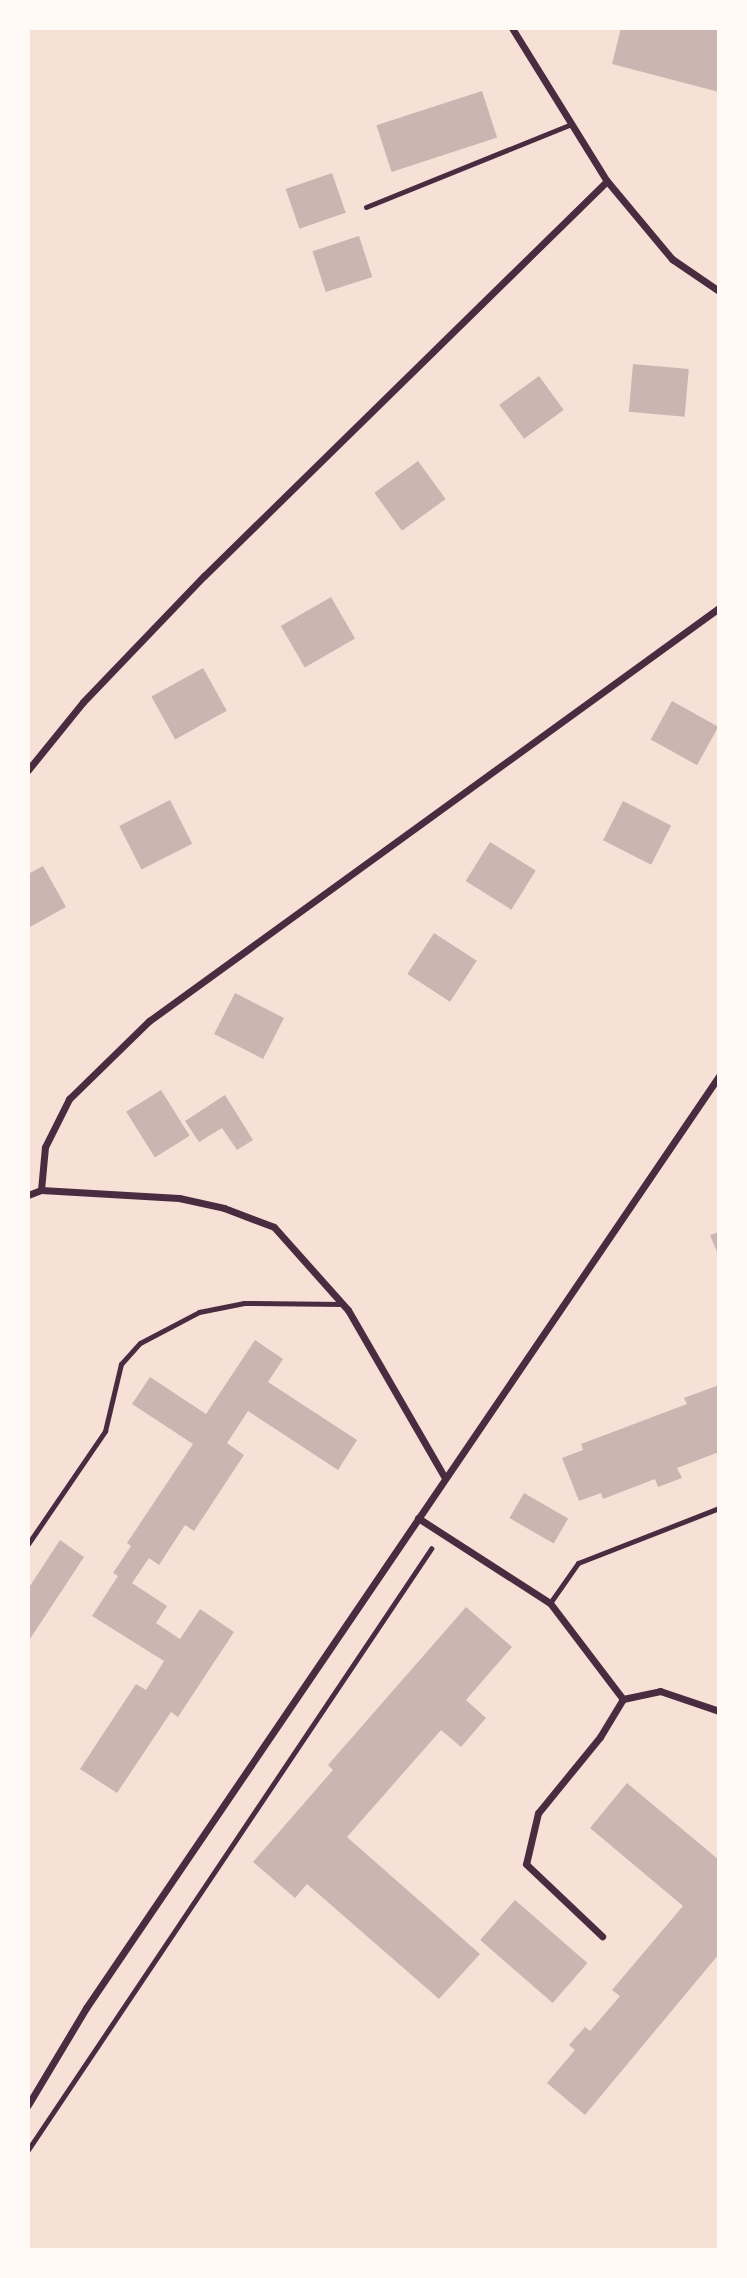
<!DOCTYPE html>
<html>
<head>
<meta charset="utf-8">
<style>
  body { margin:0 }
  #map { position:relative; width:747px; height:2278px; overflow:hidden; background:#f7e1d7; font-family:"Space Grotesk",sans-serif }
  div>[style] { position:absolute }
  .building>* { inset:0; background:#ccb4b1; transform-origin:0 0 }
  .path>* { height:4.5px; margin:-2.25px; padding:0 2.25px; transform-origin:2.25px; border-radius:2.25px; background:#4a2c40 }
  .service>* { height:5px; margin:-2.5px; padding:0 2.5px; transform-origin:2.5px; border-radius:2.5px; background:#4a2c40 }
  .minor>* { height:7px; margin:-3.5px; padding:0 3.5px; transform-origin:3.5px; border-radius:3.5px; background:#4a2c40 }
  span { translate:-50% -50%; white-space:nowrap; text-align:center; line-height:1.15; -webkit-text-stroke:7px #fffaf5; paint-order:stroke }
  .frame { position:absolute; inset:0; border:30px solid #fffaf5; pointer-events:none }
</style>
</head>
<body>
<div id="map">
  <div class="building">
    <div style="clip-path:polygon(621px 28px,719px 28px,719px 92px,612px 64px)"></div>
    <div style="left:482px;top:91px;width:49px;height:111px;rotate:72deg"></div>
    <div style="left:332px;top:173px;width:42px;height:49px;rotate:71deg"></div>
    <div style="left:359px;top:236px;width:43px;height:49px;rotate:72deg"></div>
    <div style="left:633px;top:364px;width:56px;height:48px;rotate:5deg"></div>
    <div style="left:539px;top:376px;width:42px;height:49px;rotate:54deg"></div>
    <div style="left:418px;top:461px;width:47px;height:54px;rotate:54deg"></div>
    <div style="left:331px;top:597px;width:48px;height:58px;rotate:60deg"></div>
    <div style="left:203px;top:668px;width:49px;height:59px;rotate:61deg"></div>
    <div style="left:672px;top:701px;width:53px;height:44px;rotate:29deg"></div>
    <div style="left:170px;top:800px;width:49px;height:57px;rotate:63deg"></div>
    <div style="left:623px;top:801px;width:54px;height:44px;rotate:27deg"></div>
    <div style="left:490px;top:842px;width:54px;height:46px;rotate:32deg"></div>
    <div style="clip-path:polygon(43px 866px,66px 907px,28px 928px,28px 874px)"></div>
    <div style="left:434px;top:933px;width:51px;height:49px;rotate:33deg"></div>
    <div style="left:235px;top:993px;width:55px;height:46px;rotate:27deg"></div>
    <div style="left:161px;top:1090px;width:54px;height:41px;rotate:58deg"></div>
    <div style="clip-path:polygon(225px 1095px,253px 1140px,237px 1150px,222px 1128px,199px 1142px,185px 1121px)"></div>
    <div style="clip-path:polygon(719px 1232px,719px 1257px,710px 1235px)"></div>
    <div style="clip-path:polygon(255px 1340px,283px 1359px,268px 1382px,357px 1440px,338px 1470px,248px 1411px,227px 1443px,244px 1455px,194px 1531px,185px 1525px,159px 1565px,149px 1558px,132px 1583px,167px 1606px,156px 1623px,180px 1639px,200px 1609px,234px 1632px,178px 1717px,171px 1712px,117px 1793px,80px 1769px,136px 1684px,146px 1690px,164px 1661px,92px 1616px,118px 1576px,113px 1573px,131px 1546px,127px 1543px,193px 1444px,132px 1404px,150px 1377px,206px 1414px)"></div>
    <div style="clip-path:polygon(719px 1385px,719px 1452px,677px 1468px,682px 1478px,658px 1487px,655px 1479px,603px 1499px,601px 1493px,579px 1501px,562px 1458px,583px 1450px,581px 1444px,687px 1404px,684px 1398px)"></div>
    <div style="left:524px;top:1493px;width:51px;height:29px;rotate:30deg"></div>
    <div style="clip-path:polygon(60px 1540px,84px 1557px,28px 1642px,28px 1589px)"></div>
    <div style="clip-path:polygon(466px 1607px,512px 1647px,466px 1700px,486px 1718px,461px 1747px,441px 1730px,347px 1837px,480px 1954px,439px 1999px,307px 1884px,295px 1898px,253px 1862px,333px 1770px,328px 1765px)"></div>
    <div style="clip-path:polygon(627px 1783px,719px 1860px,719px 1954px,585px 2115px,547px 2083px,575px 2050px,569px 2045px,585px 2027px,590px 2031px,620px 1996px,612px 1990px,683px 1906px,590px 1828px)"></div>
    <div style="left:515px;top:1900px;width:96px;height:53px;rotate:41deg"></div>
  </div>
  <div class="path">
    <div style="left:28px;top:2150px;width:724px;rotate:-56.16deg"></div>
  </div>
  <div class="service">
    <div style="left:366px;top:207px;width:219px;rotate:-22deg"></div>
    <div style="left:28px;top:1544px;width:137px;rotate:-55.7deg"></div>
    <div style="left:105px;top:1431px;width:69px;rotate:-76.6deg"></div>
    <div style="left:121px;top:1364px;width:28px;rotate:-48deg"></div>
    <div style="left:140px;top:1343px;width:67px;rotate:-27.7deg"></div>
    <div style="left:199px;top:1312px;width:46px;rotate:-11.3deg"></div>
    <div style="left:244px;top:1303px;width:99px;rotate:0.6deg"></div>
    <div style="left:550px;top:1603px;width:49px;rotate:-55deg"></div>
    <div style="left:578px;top:1563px;width:151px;rotate:-21.3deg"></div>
  </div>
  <div class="minor">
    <div style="left:512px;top:28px;width:180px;rotate:58.2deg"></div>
    <div style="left:607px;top:181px;width:102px;rotate:50.2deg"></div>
    <div style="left:672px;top:259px;width:57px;rotate:34.2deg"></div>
    <div style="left:28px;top:770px;width:87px;rotate:-51deg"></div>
    <div style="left:83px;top:702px;width:175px;rotate:-46.2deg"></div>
    <div style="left:204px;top:576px;width:564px;rotate:-44.43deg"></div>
    <div style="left:41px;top:1190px;width:43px;rotate:-84.7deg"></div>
    <div style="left:45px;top:1147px;width:54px;rotate:-63.4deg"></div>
    <div style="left:69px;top:1099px;width:112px;rotate:-44.3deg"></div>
    <div style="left:149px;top:1021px;width:704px;rotate:-35.93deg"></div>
    <div style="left:28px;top:1195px;width:14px;rotate:-21deg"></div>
    <div style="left:41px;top:1190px;width:138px;rotate:3.3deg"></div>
    <div style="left:179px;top:1198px;width:46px;rotate:12.5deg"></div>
    <div style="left:224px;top:1208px;width:53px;rotate:20.8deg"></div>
    <div style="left:274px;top:1227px;width:111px;rotate:48.3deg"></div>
    <div style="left:348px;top:1310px;width:192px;rotate:60deg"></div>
    <div style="left:418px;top:1518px;width:157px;rotate:32.8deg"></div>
    <div style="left:550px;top:1603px;width:121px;rotate:52.8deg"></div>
    <div style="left:623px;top:1699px;width:44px;rotate:121.2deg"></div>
    <div style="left:600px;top:1737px;width:98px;rotate:129.2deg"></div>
    <div style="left:538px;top:1813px;width:52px;rotate:103.2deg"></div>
    <div style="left:526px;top:1864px;width:105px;rotate:43.5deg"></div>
    <div style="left:623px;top:1699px;width:38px;rotate:-12deg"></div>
    <div style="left:660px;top:1691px;width:62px;rotate:18.7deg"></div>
    <div style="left:28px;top:2105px;width:113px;rotate:-59.1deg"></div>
    <div style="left:86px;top:2008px;width:1127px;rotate:-55.82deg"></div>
  </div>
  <div class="frame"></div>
</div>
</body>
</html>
